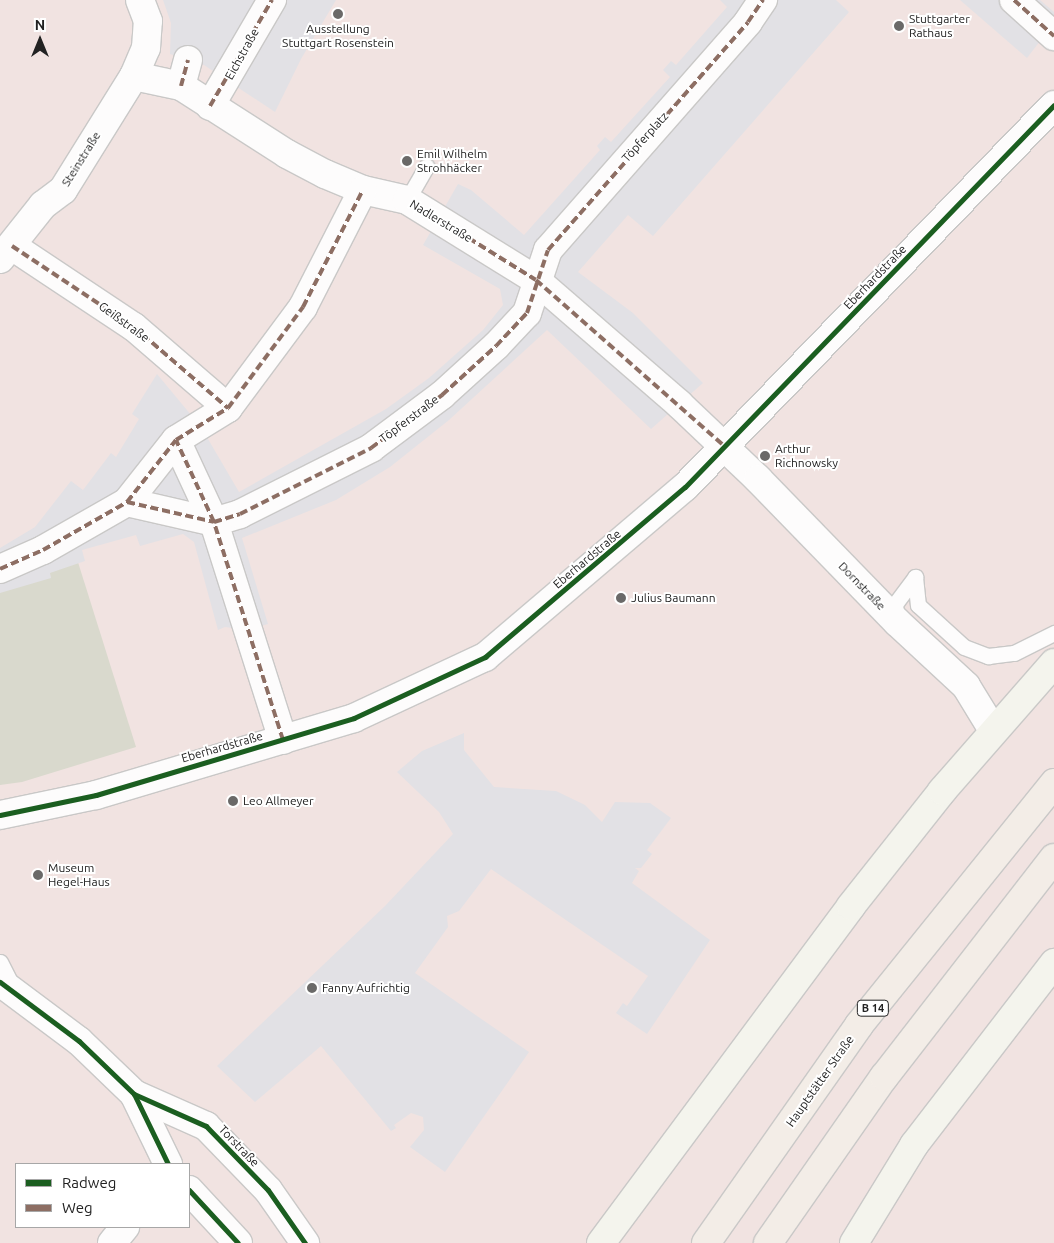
<!DOCTYPE html>
<html>
<head>
<meta charset="utf-8">
<style>
  body { margin:0 }
  #map { position:relative; width:1054px; height:1243px; overflow:hidden; background:#f0eeeb; font-family:Ubuntu,sans-serif }
  div>[style] { position:absolute }
  .commercial>* { inset:0; background:#f1e3e1 }
  .construction>* { inset:0; background:#d9d9cd }
  .plaza>* { inset:0; background:#e2e1e5 }
  .roads { filter:drop-shadow(1px 0 #c9c8c7) drop-shadow(-1px 0 #c9c8c7) drop-shadow(0 1px #c9c8c7) drop-shadow(0 -1px #c9c8c7) }
  .lane>* { height:15px; margin:-7.5px; padding:0 7.5px; transform-origin:7.5px; border-radius:7.5px; background:#fdfcfc }
  .street>* { height:28px; margin:-14px; padding:0 14px; transform-origin:14px; border-radius:14px; background:#fdfcfc }
  .secondary>* { height:28px; margin:-14px; padding:0 14px; transform-origin:14px; border-radius:14px; background:#f4f4ed }
  .primary>* { height:28px; margin:-14px; padding:0 14px; transform-origin:14px; border-radius:14px; background:#f3ede7 }
  .quiet>* { height:4px; margin-top:-2px; transform-origin:0; background:repeating-linear-gradient(90deg,#8d6e63 0 8px,transparent 0 12px) }
  .cycleway>* { height:5px; margin:-2.5px; padding:0 2.5px; transform-origin:2.5px; border-radius:2.5px; background:#1b5e20 }
  .dots>* { width:14px; height:14px; translate:-50% -50%; box-sizing:border-box; border:2px solid #fff; border-radius:50% }
  span { translate:-50% -50%; white-space:nowrap; text-align:center; line-height:1.15; -webkit-text-stroke:4px #fff; paint-order:stroke }
  .shield-label span { padding:1px 4px; background:#fff; border:1px solid; border-radius:4px; -webkit-text-stroke-width:0 }
  .shield-label { font-size:11px; color:#222; font-weight:700 }
  .poi-label { font-size:12px; color:#222 }
  .left { translate:0 -50%; text-align:left }
  .street-label { font-size:12px; color:#222 }
  .legend { position:absolute; left:15px; top:1163px; width:175px; height:65px; box-sizing:border-box; background:#fff; border:1px solid #a7a7a7; margin:0; padding:6px 9px; list-style:none; font-size:15px; color:#222 }
  .legend li { display:flex; align-items:center; gap:10px; height:25px }
  .legend b { width:25px; border:1px solid #a7a7a7 }
  .north { position:absolute; left:15px; top:15px; width:50px; height:50px; -webkit-text-stroke:4px #fff; paint-order:stroke; rotate:0deg; font-size:14px; font-weight:700; line-height:20px; text-align:center; color:#222 }
  .north::after { content:''; display:block; margin:auto; width:18px; height:22px; background:#222; clip-path:polygon(50% 0,100% 100%,50% 72%,0 100%) }
</style>
</head>
<body>
<div id="map">
  <div class="commercial">
    <div style="clip-path:polygon(evenodd,0 0,1054px 0,1054px 1243px,0 1243px,0 0,16px 1164px,189px 1164px,189px 1227px,16px 1227px,16px 1164px)"></div>
  </div>
  <div class="construction">
    <div style="clip-path:polygon(77px 559px,136px 747px,22px 782px,0 785px,0 582px)"></div>
  </div>
  <div class="plaza">
    <div style="clip-path:polygon(163px 0,336px 0,301px 59px,275px 112px,204px 65px,170px 54px,171px 23px)"></div>
    <div style="clip-path:polygon(720px 0,836px 0,849px 12px,653px 236px,628px 215px,578px 272px,633px 313px,703px 383px,651px 429px,547px 330px,449px 420px,390px 467px,336px 500px,242px 538px,268px 624px,247px 630px,225px 627px,218px 630px,194px 542px,183px 534px,140px 546px,136px 535px,82px 550px,85px 561px,50px 573px,51px 578px,0 593px,0 548px,35px 527px,71px 481px,83px 490px,111px 453px,116px 457px,139px 419px,132px 414px,157px 374px,201px 427px,239px 492px,386px 409px,429px 378px,483px 330px,503px 305px,500px 289px,423px 245px,458px 184px,471px 190px,524px 235px,600px 150px,597px 146px,605px 137px,611px 142px,670px 77px,663px 70px,671px 61px,676px 65px,727px 7px)"></div>
    <div style="clip-path:polygon(960px 0,1040px 0,1054px 12px,1054px 23px,1027px 58px)"></div>
    <div style="clip-path:polygon(464px 733px,464px 750px,494px 787px,556px 791px,585px 805px,602px 822px,615px 802px,650px 803px,671px 818px,647px 850px,652px 854px,641px 868px,635px 868px,639px 871px,632px 883px,710px 940px,647px 1034px,616px 1013px,623px 1003px,627px 1006px,648px 976px,491px 869px,459px 911px,447px 916px,448px 927px,415px 973px,529px 1052px,445px 1172px,410px 1147px,424px 1130px,423px 1117px,411px 1113px,394px 1125px,396px 1128px,391px 1131px,321px 1046px,255px 1102px,217px 1066px,385px 906px,453px 834px,439px 812px,397px 772px,422px 751px)"></div>
  </div>
  <div class="roads">
    <div class="lane">
      <div style="left:407px;top:200px;width:39px;rotate:-60deg"></div>
      <div style="left:915px;top:577px;width:28px;rotate:84deg"></div>
      <div style="left:918px;top:605px;width:62px;rotate:42.4deg"></div>
      <div style="left:964px;top:647px;width:26px;rotate:21deg"></div>
      <div style="left:988px;top:656px;width:26px;rotate:-7deg"></div>
      <div style="left:1014px;top:653px;width:45px;rotate:-26.6deg"></div>
      <div style="left:897px;top:621px;width:17px;rotate:-97deg"></div>
      <div style="left:895px;top:604px;width:34px;rotate:-53deg"></div>
      <div style="left:0;top:962px;width:28px;rotate:63deg"></div>
    </div>
    <div class="street">
      <div style="left:1014px;top:0;width:54px;rotate:42deg"></div>
      <div style="left:134px;top:76px;width:48px;rotate:12deg"></div>
      <div style="left:181px;top:86px;width:126px;rotate:32.7deg"></div>
      <div style="left:287px;top:154px;width:43px;rotate:27.8deg"></div>
      <div style="left:325px;top:174px;width:41px;rotate:22.8deg"></div>
      <div style="left:363px;top:190px;width:45px;rotate:12.8deg"></div>
      <div style="left:407px;top:200px;width:152px;rotate:31.8deg"></div>
      <div style="left:536px;top:280px;width:189px;rotate:40.9deg"></div>
      <div style="left:679px;top:404px;width:109px;rotate:43.5deg"></div>
      <div style="left:758px;top:479px;width:199px;rotate:45.8deg"></div>
      <div style="left:897px;top:622px;width:94px;rotate:42.8deg"></div>
      <div style="left:966px;top:686px;width:52px;rotate:58.5deg"></div>
      <div style="left:181px;top:86px;width:27px;rotate:-75deg"></div>
      <div style="left:210px;top:106px;width:123px;rotate:-59.7deg"></div>
      <div style="left:12px;top:246px;width:146px;rotate:33.6deg"></div>
      <div style="left:134px;top:327px;width:124px;rotate:40.8deg"></div>
      <div style="left:0;top:259px;width:69px;rotate:-51.5deg"></div>
      <div style="left:43px;top:205px;width:25px;rotate:-37deg"></div>
      <div style="left:63px;top:190px;width:134px;rotate:-58.1deg"></div>
      <div style="left:134px;top:76px;width:30px;rotate:-67deg"></div>
      <div style="left:146px;top:48px;width:27px;rotate:-86deg"></div>
      <div style="left:148px;top:21px;width:22px;rotate:-111deg"></div>
      <div style="left:127px;top:502px;width:89px;rotate:12.9deg"></div>
      <div style="left:214px;top:522px;width:90px;rotate:-114.9deg"></div>
      <div style="left:0;top:569px;width:47px;rotate:-23.8deg"></div>
      <div style="left:43px;top:550px;width:97px;rotate:-29.7deg"></div>
      <div style="left:127px;top:502px;width:79px;rotate:-51.7deg"></div>
      <div style="left:176px;top:440px;width:61px;rotate:-31.6deg"></div>
      <div style="left:228px;top:408px;width:126px;rotate:-53.4deg"></div>
      <div style="left:303px;top:307px;width:131px;rotate:-62.9deg"></div>
      <div style="left:283px;top:740px;width:229px;rotate:-107.6deg"></div>
      <div style="left:214px;top:522px;width:27px;rotate:-17deg"></div>
      <div style="left:240px;top:514px;width:147px;rotate:-26.7deg"></div>
      <div style="left:371px;top:448px;width:89px;rotate:-36.7deg"></div>
      <div style="left:442px;top:395px;width:73px;rotate:-42.2deg"></div>
      <div style="left:496px;top:346px;width:45px;rotate:-46.8deg"></div>
      <div style="left:527px;top:313px;width:66px;rotate:-71.6deg"></div>
      <div style="left:548px;top:250px;width:303px;rotate:-48.7deg"></div>
      <div style="left:748px;top:22px;width:27px;rotate:-56deg"></div>
      <div style="left:0;top:815px;width:98px;rotate:-11.8deg"></div>
      <div style="left:96px;top:795px;width:269px;rotate:-16.6deg"></div>
      <div style="left:354px;top:718px;width:145px;rotate:-25deg"></div>
      <div style="left:485px;top:657px;width:262px;rotate:-40.4deg"></div>
      <div style="left:685px;top:487px;width:531px;rotate:-45.99deg"></div>
      <div style="left:0;top:982px;width:99px;rotate:36.8deg"></div>
      <div style="left:79px;top:1041px;width:76px;rotate:43.9deg"></div>
      <div style="left:134px;top:1094px;width:79px;rotate:24deg"></div>
      <div style="left:206px;top:1126px;width:89px;rotate:45.9deg"></div>
      <div style="left:268px;top:1190px;width:65px;rotate:55.1deg"></div>
      <div style="left:134px;top:1094px;width:78px;rotate:64.1deg"></div>
      <div style="left:189px;top:1190px;width:72px;rotate:47.2deg"></div>
      <div style="left:112px;top:1243px;width:21px;rotate:-51deg"></div>
    </div>
    <div class="secondary">
      <div style="left:601px;top:1243px;width:420px;rotate:-53.4deg"></div>
      <div style="left:851px;top:906px;width:147px;rotate:-51.6deg"></div>
      <div style="left:942px;top:791px;width:170px;rotate:-48.8deg"></div>
      <div style="left:854px;top:1243px;width:115px;rotate:-58.5deg"></div>
      <div style="left:914px;top:1145px;width:230px;rotate:-52.4deg"></div>
    </div>
    <div class="primary">
      <div style="left:706px;top:1243px;width:266px;rotate:-54.9deg"></div>
      <div style="left:859px;top:1025px;width:311px;rotate:-51.1deg"></div>
      <div style="left:768px;top:1243px;width:203px;rotate:-55.1deg"></div>
      <div style="left:884px;top:1077px;width:277px;rotate:-52.2deg"></div>
    </div>
  </div>
  <div class="quiet">
    <div style="left:1014px;top:0;width:54px;rotate:42deg"></div>
    <div style="left:181px;top:86px;width:27px;rotate:-75deg"></div>
    <div style="left:210px;top:106px;width:123px;rotate:-59.7deg"></div>
    <div style="left:438px;top:219px;width:115px;rotate:31.9deg"></div>
    <div style="left:536px;top:280px;width:251px;rotate:41.4deg"></div>
    <div style="left:12px;top:246px;width:146px;rotate:33.6deg"></div>
    <div style="left:134px;top:327px;width:124px;rotate:40.8deg"></div>
    <div style="left:127px;top:502px;width:89px;rotate:12.9deg"></div>
    <div style="left:214px;top:522px;width:90px;rotate:-114.9deg"></div>
    <div style="left:0;top:569px;width:47px;rotate:-23.8deg"></div>
    <div style="left:43px;top:550px;width:97px;rotate:-29.7deg"></div>
    <div style="left:127px;top:502px;width:79px;rotate:-51.7deg"></div>
    <div style="left:176px;top:440px;width:61px;rotate:-31.6deg"></div>
    <div style="left:228px;top:408px;width:126px;rotate:-53.4deg"></div>
    <div style="left:303px;top:307px;width:131px;rotate:-62.9deg"></div>
    <div style="left:283px;top:740px;width:229px;rotate:-107.6deg"></div>
    <div style="left:214px;top:522px;width:27px;rotate:-17deg"></div>
    <div style="left:240px;top:514px;width:147px;rotate:-26.7deg"></div>
    <div style="left:371px;top:448px;width:89px;rotate:-36.7deg"></div>
    <div style="left:442px;top:395px;width:73px;rotate:-42.2deg"></div>
    <div style="left:496px;top:346px;width:45px;rotate:-46.8deg"></div>
    <div style="left:527px;top:313px;width:66px;rotate:-71.6deg"></div>
    <div style="left:548px;top:250px;width:303px;rotate:-48.7deg"></div>
    <div style="left:748px;top:22px;width:27px;rotate:-56deg"></div>
  </div>
  <div class="cycleway">
    <div style="left:0;top:815px;width:98px;rotate:-11.8deg"></div>
    <div style="left:96px;top:795px;width:269px;rotate:-16.6deg"></div>
    <div style="left:354px;top:718px;width:145px;rotate:-25deg"></div>
    <div style="left:485px;top:657px;width:262px;rotate:-40.4deg"></div>
    <div style="left:685px;top:487px;width:531px;rotate:-45.99deg"></div>
    <div style="left:0;top:982px;width:99px;rotate:36.8deg"></div>
    <div style="left:79px;top:1041px;width:76px;rotate:43.9deg"></div>
    <div style="left:134px;top:1094px;width:79px;rotate:24deg"></div>
    <div style="left:206px;top:1126px;width:89px;rotate:45.9deg"></div>
    <div style="left:268px;top:1190px;width:65px;rotate:55.1deg"></div>
    <div style="left:134px;top:1094px;width:78px;rotate:64.1deg"></div>
    <div style="left:189px;top:1190px;width:72px;rotate:47.2deg"></div>
  </div>
  <div class="dots">
    <div style="left:338px;top:14px;background:#6a6968"></div>
    <div style="left:899px;top:26px;background:#6a6968"></div>
    <div style="left:407px;top:161px;background:#6a6968"></div>
    <div style="left:765px;top:456px;background:#6a6968"></div>
    <div style="left:621px;top:598px;background:#6a6968"></div>
    <div style="left:233px;top:801px;background:#6a6968"></div>
    <div style="left:38px;top:875px;background:#6a6968"></div>
    <div style="left:312px;top:988px;background:#6a6968"></div>
  </div>
  <div class="shield-label">
    <span style="left:873px;top:1008px">B 14</span>
  </div>
  <div class="poi-label">
    <span class="left" style="left:909px;top:26px">Stuttgarter<br>Rathaus</span>
    <span style="left:338px;top:36px">Ausstellung<br>Stuttgart Rosenstein</span>
    <span class="left" style="left:417px;top:161px">Emil Wilhelm<br>Strohhäcker</span>
    <span class="left" style="left:775px;top:456px">Arthur<br>Richnowsky</span>
    <span class="left" style="left:631px;top:598px">Julius Baumann</span>
    <span class="left" style="left:243px;top:801px">Leo Allmeyer</span>
    <span class="left" style="left:48px;top:875px">Museum<br>Hegel-Haus</span>
    <span class="left" style="left:322px;top:988px">Fanny Aufrichtig</span>
  </div>
  <div class="street-label">
    <span style="left:242px;top:54px;rotate:-61deg">Eichstraße</span>
    <span style="left:645px;top:137px;rotate:-48deg">Töpferplatz</span>
    <span style="left:81px;top:159px;rotate:-58deg">Steinstraße</span>
    <span style="left:441px;top:221px;rotate:31deg">Nadlerstraße</span>
    <span style="left:875px;top:277px;rotate:-46deg">Eberhardstraße</span>
    <span style="left:124px;top:322px;rotate:36deg">Geißstraße</span>
    <span style="left:409px;top:419px;rotate:-37deg">Töpferstraße</span>
    <span style="left:587px;top:559px;rotate:-40deg">Eberhardstraße</span>
    <span style="left:862px;top:586px;rotate:46deg">Dornstraße</span>
    <span style="left:222px;top:747px;rotate:-16deg">Eberhardstraße</span>
    <span style="left:820px;top:1081px;rotate:-55deg">Hauptstätter Straße</span>
    <span style="left:239px;top:1146px;rotate:46deg">Torstraße</span>
  </div>
  <ul class="legend">
  <li><b style="height:6px;background:#1b5e20"></b>Radweg</li>
  <li><b style="height:6px;background:#8d6e63"></b>Weg</li>
  </ul>
  <div class="north">N</div>
</div>
</body>
</html>
